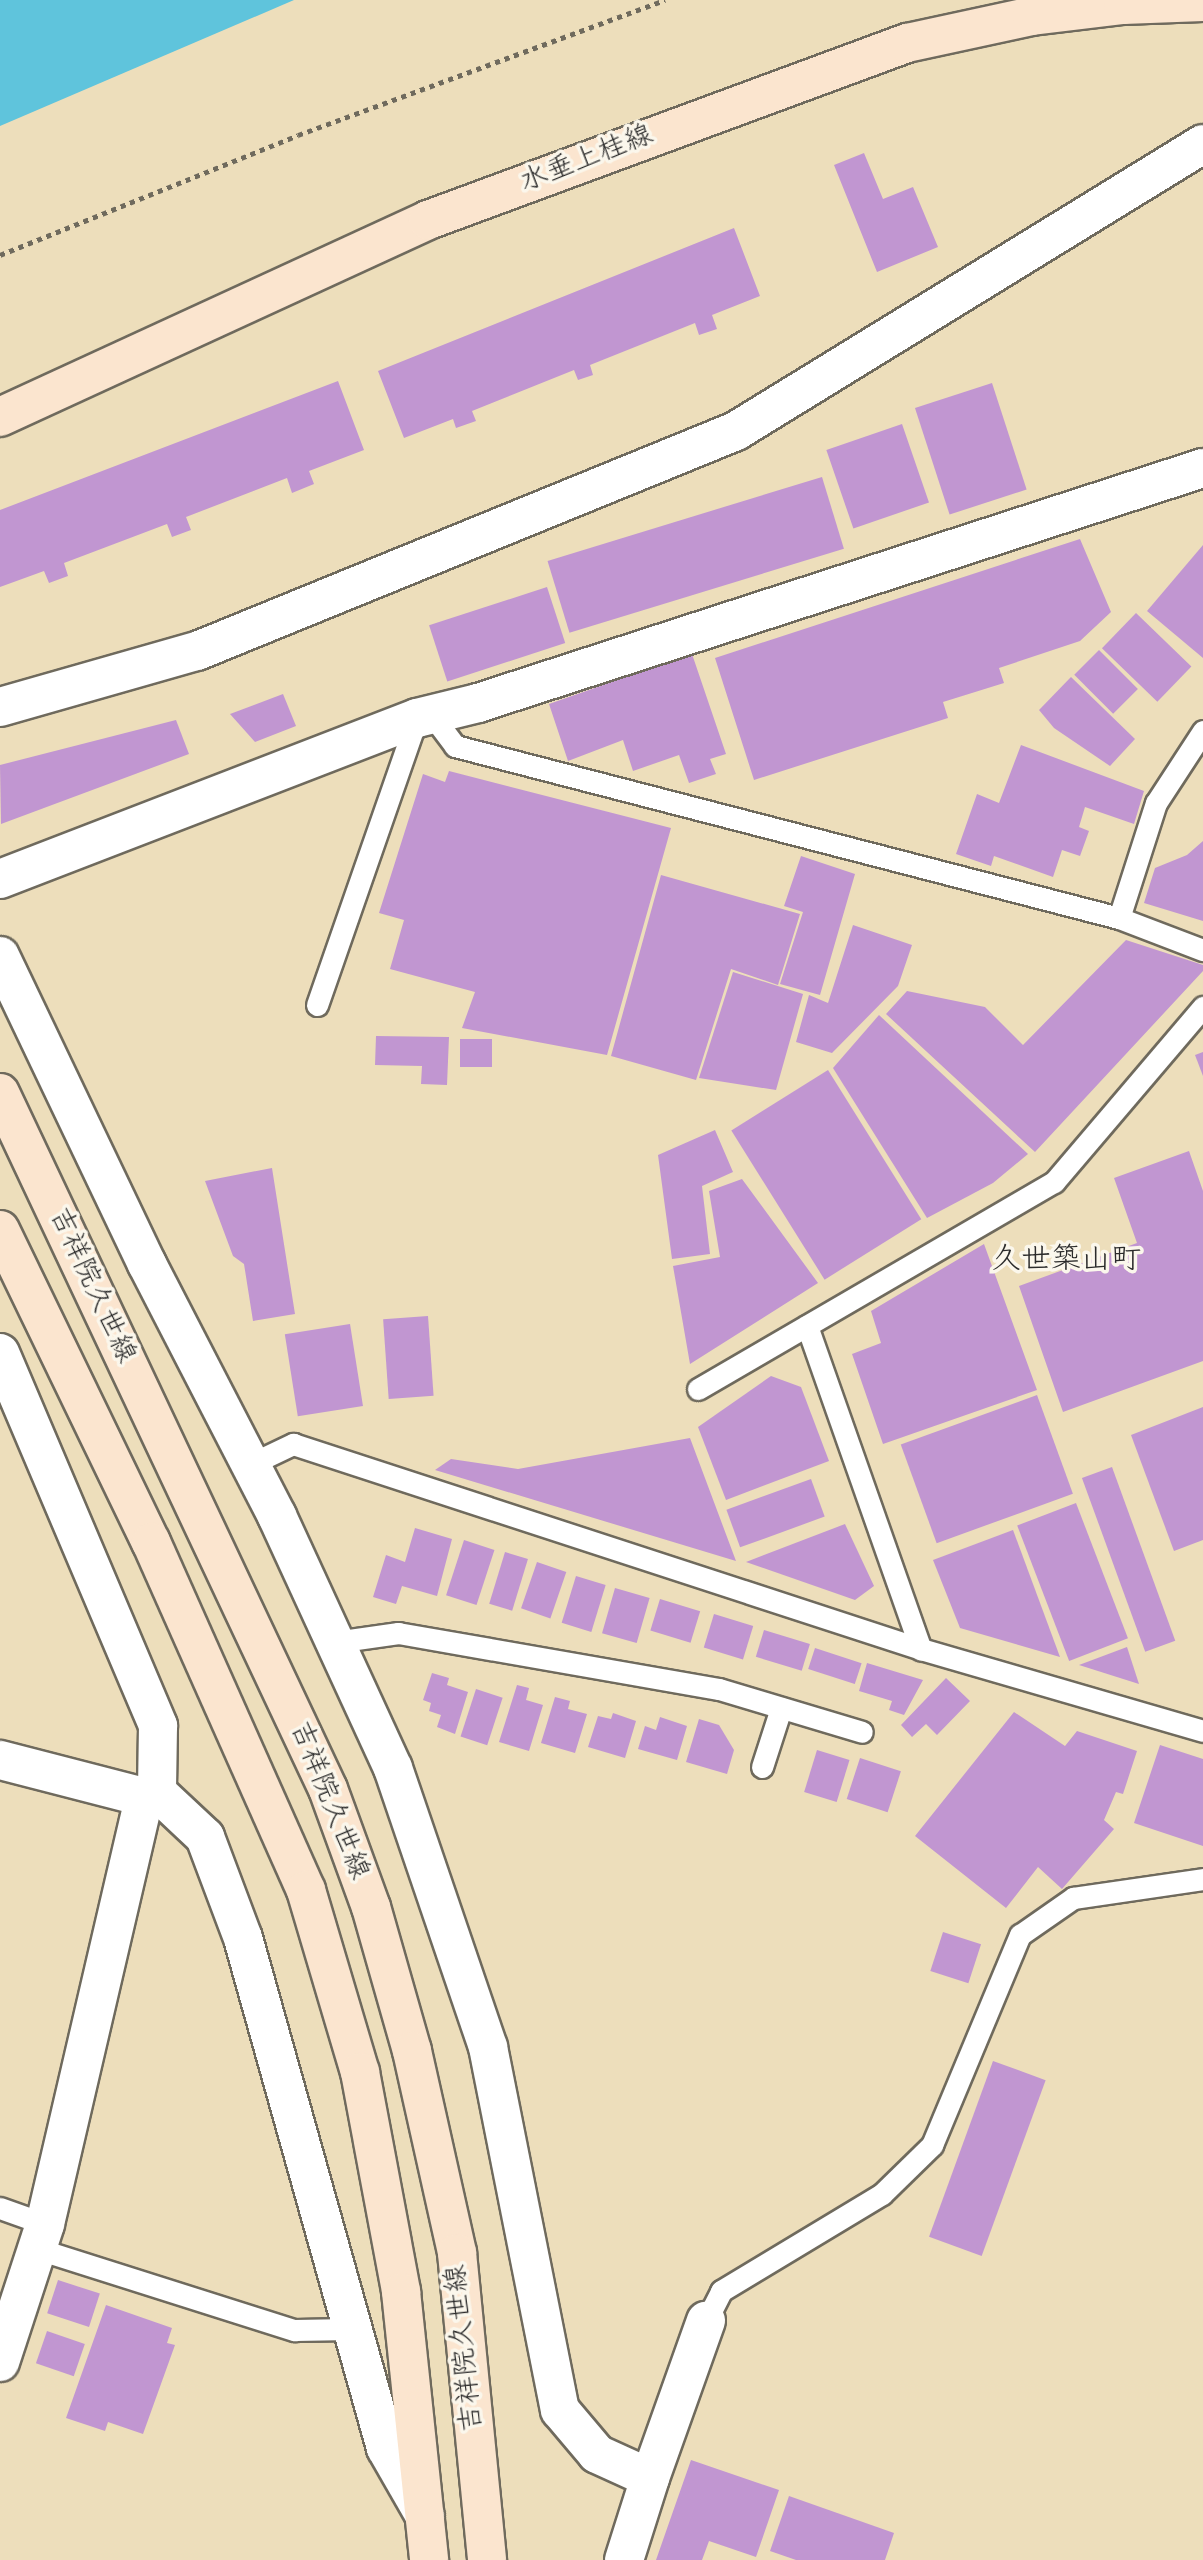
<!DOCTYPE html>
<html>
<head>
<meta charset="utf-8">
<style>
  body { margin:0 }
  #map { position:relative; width:1203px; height:2560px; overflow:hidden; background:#eddebb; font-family:"Indie Flower","Klee One",sans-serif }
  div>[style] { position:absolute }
  .water>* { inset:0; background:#5fc4dc }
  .building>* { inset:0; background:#c196d1; transform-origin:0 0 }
  .path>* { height:4.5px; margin-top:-2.25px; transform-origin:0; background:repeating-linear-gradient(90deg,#6f6a5d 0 5px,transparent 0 10px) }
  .roads { filter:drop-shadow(2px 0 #6f6a5d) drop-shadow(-2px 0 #6f6a5d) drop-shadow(0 2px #6f6a5d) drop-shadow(0 -2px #6f6a5d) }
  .lane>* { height:21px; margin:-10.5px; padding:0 10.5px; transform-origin:10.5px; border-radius:10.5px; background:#fff }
  .street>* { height:38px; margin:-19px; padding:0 19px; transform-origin:19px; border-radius:19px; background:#fff }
  .secondary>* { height:38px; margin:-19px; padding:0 19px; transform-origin:19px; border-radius:19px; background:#fbe5cf }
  span { translate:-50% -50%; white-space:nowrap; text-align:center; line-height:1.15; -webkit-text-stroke:7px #fbf7ec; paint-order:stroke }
  .street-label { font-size:28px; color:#2b2b2b }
  .neighbourhood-label { font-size:30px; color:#2b2b2b }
</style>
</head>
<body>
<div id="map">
  <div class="water">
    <div style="clip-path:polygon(0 0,294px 0,0 126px)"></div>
  </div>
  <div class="building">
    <div style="clip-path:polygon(864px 153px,883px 199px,913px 187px,938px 247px,877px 272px,834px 165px)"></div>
    <div style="clip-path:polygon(734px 228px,760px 296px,712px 315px,717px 329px,699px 335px,695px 323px,590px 365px,593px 375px,578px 380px,574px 370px,472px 411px,476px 421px,456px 428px,453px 419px,404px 438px,378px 371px)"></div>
    <div style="clip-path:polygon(338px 381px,364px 450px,309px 471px,314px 484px,292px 493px,287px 478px,186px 517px,191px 530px,172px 537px,167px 524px,64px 563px,68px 576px,49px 583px,44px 571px,0 587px,0 510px)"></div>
    <div style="left:992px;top:383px;width:112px;height:81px;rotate:72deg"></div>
    <div style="left:902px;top:424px;width:83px;height:80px;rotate:71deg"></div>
    <div style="left:822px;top:477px;width:75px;height:287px;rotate:73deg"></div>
    <div style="clip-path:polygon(1080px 539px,1111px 612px,1080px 641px,999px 668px,1004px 683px,943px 702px,948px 718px,754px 780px,715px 658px)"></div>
    <div style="clip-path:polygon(1203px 545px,1203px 658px,1147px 611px)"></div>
    <div style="left:547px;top:587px;width:59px;height:124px;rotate:72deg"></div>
    <div style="left:1136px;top:613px;width:77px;height:49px;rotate:44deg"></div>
    <div style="left:1099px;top:650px;width:55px;height:35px;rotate:45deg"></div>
    <div style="clip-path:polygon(692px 654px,726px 754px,710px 759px,716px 774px,689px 783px,679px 755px,633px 771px,623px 740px,568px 761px,549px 704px)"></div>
    <div style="clip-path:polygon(1071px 677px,1135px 739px,1110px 766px,1054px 728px,1039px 710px)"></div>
    <div style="clip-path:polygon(283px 694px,296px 726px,255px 742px,230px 714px)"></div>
    <div style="clip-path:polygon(176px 720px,189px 754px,1px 824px,0 765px)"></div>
    <div style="clip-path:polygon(1021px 745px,1144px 791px,1134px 824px,1085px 807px,1079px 827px,1089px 831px,1080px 856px,1062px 850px,1053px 877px,994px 856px,991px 866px,956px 854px,977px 794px,999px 803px)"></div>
    <div style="clip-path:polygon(449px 771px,671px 828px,607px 1055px,462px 1028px,475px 992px,390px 969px,404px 920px,379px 913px,423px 774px,445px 782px)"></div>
    <div style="clip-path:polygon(1203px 841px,1203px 921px,1144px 903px,1155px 868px,1187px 855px)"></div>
    <div style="clip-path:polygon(801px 856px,855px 874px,820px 995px,780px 984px,803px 912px,784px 906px)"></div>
    <div style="clip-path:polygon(661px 875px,800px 914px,778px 985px,731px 969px,696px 1080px,611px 1056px)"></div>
    <div style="clip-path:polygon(853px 925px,912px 945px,898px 986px,832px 1053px,796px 1042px,809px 995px,828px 1003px)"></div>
    <div style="clip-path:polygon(1126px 940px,1203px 965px,1203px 971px,1035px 1152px,886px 1014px,907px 991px,985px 1007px,1023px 1045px)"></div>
    <div style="clip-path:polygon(733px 972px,803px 994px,776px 1090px,699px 1078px)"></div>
    <div style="clip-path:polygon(879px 1015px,1028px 1154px,993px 1183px,927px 1218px,833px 1068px)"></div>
    <div style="clip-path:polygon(376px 1036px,449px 1037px,447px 1085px,421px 1084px,422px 1066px,375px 1065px)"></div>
    <div style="left:460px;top:1039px;width:32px;height:28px"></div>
    <div style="clip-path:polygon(1203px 1052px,1203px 1076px,1195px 1055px)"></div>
    <div style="left:828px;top:1070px;width:176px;height:114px;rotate:58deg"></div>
    <div style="clip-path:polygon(715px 1130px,733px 1172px,702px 1186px,710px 1254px,672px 1259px,658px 1155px)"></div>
    <div style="clip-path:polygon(1189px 1151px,1203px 1191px,1203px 1361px,1063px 1412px,1019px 1286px,1137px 1243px,1114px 1178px)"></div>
    <div style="clip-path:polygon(272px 1168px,295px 1314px,253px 1321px,244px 1264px,233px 1256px,205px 1181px)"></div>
    <div style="clip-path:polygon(742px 1179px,818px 1283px,690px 1364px,673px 1266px,720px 1257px,709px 1191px)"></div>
    <div style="clip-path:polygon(984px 1244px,1037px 1390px,883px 1444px,852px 1354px,881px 1343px,871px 1311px)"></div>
    <div style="left:428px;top:1316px;width:80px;height:45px;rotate:86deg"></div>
    <div style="left:350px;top:1324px;width:83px;height:66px;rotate:81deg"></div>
    <div style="clip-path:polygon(771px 1376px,801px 1387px,829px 1461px,726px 1500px,698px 1427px)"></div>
    <div style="left:1037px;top:1395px;width:105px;height:145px;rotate:70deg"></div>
    <div style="clip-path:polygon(1203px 1407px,1203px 1540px,1174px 1551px,1131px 1435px)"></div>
    <div style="clip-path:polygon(690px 1438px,736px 1561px,435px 1470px,451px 1459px,518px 1469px)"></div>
    <div style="left:1112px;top:1467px;width:185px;height:32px;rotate:70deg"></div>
    <div style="left:811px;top:1479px;width:40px;height:90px;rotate:70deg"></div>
    <div style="left:1076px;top:1503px;width:145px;height:63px;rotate:69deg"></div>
    <div style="clip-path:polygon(845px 1524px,874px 1586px,855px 1600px,746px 1562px)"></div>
    <div style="clip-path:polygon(415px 1528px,452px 1539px,437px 1596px,402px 1586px,396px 1604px,373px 1597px,386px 1555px,405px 1562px)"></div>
    <div style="clip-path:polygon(1013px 1530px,1060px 1657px,960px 1628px,933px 1560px)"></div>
    <div style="left:464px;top:1540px;width:32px;height:58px;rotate:18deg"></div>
    <div style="left:505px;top:1552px;width:24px;height:54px;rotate:17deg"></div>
    <div style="left:537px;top:1562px;width:31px;height:49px;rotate:19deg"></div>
    <div style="left:576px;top:1576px;width:31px;height:49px;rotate:17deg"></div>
    <div style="left:615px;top:1588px;width:36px;height:47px;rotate:16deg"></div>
    <div style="left:660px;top:1599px;width:42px;height:33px;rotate:17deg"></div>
    <div style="left:714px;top:1614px;width:41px;height:35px;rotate:17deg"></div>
    <div style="left:764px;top:1630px;width:48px;height:28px;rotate:17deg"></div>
    <div style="clip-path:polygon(1127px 1647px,1139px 1684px,1079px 1665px)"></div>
    <div style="left:815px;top:1648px;width:49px;height:22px;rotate:18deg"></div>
    <div style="clip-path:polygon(867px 1663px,923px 1680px,904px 1715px,889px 1710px,892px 1701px,859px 1691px)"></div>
    <div style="clip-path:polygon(432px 1673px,449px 1678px,447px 1685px,468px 1692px,455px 1734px,437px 1727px,441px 1715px,429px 1711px,431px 1703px,423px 1700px)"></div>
    <div style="clip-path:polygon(946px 1678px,970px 1701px,937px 1735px,926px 1724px,912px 1737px,901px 1725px)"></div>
    <div style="clip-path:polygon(517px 1685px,529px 1688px,526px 1700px,543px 1705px,529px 1751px,499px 1742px)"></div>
    <div style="left:476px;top:1689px;width:28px;height:50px;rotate:18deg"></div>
    <div style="clip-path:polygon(555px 1697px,570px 1701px,568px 1709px,587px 1714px,575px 1753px,541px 1743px)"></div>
    <div style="clip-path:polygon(1014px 1712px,1065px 1746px,1077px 1731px,1137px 1751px,1123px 1794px,1116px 1792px,1104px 1820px,1114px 1829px,1062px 1889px,1038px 1867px,1006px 1908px,915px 1836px)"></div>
    <div style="clip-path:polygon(613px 1713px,636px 1721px,625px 1758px,588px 1747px,598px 1716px,611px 1719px)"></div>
    <div style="clip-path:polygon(660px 1717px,687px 1726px,677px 1760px,638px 1749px,645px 1726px,656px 1730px)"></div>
    <div style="clip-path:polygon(699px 1719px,719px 1725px,734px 1750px,727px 1774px,686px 1762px)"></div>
    <div style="clip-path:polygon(1160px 1745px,1203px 1759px,1203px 1846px,1134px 1823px)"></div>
    <div style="left:817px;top:1750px;width:34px;height:44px;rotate:17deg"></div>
    <div style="left:860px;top:1758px;width:43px;height:43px;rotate:18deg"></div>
    <div style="left:943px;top:1932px;width:40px;height:41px;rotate:18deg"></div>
    <div style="left:993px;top:2061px;width:56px;height:187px;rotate:20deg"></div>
    <div style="left:58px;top:2280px;width:44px;height:35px;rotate:18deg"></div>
    <div style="clip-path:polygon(106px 2305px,172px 2328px,167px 2343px,175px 2345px,143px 2434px,108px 2422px,105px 2431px,66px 2418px)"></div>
    <div style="left:47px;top:2331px;width:40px;height:34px;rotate:19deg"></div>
    <div style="clip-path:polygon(691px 2460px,779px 2490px,756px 2557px,709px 2541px,702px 2560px,656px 2560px)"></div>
    <div style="clip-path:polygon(789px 2496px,894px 2533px,885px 2560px,796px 2560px,770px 2551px)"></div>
  </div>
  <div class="path">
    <div style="left:0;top:255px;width:321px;rotate:-21.9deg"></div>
    <div style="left:298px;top:135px;width:391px;rotate:-20.2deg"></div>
  </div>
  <div class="roads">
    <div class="lane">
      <div style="left:431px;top:714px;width:40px;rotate:53deg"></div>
      <div style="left:455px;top:746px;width:686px;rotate:14.52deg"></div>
      <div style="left:1119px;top:918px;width:90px;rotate:20.9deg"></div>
      <div style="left:1119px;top:918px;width:121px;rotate:-72.2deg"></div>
      <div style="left:1156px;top:803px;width:86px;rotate:-56.9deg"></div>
      <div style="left:317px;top:1005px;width:304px;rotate:-70.8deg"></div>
      <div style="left:807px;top:1326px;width:343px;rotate:70.6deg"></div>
      <div style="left:698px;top:1389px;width:412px;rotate:-30.2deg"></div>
      <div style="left:1054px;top:1182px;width:230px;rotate:-49.6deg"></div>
      <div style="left:251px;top:1464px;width:47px;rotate:-25.5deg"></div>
      <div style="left:293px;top:1444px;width:661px;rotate:18.08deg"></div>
      <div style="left:921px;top:1649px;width:294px;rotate:16.2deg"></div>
      <div style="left:335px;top:1642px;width:64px;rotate:-8.1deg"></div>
      <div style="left:398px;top:1633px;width:326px;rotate:9.9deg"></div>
      <div style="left:719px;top:1689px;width:149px;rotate:16.7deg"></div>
      <div style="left:762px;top:1767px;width:62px;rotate:-72.1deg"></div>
      <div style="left:0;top:2208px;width:48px;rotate:19.6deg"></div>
      <div style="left:38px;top:2249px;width:269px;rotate:17.6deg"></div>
      <div style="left:294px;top:2330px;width:57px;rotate:-1deg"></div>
      <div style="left:706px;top:2321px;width:34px;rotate:-63deg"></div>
      <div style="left:721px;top:2291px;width:188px;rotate:-31.1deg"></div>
      <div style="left:882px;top:2194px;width:70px;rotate:-44.4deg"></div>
      <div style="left:932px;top:2145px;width:228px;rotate:-67.3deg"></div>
      <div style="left:1020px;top:1935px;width:65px;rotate:-34.9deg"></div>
      <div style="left:1073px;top:1898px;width:131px;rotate:-8.3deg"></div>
    </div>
    <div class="street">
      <div style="left:0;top:707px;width:205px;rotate:-15.9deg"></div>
      <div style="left:197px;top:651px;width:582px;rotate:-22.2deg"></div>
      <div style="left:736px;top:431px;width:548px;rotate:-31.57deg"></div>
      <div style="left:0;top:879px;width:447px;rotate:-21.1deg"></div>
      <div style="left:417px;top:718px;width:63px;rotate:-13.8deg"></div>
      <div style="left:478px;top:703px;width:762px;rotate:-17.96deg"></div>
      <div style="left:0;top:956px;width:341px;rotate:64.5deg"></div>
      <div style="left:147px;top:1264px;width:284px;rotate:62.7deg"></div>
      <div style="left:277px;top:1516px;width:277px;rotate:65.3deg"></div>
      <div style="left:393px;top:1768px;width:295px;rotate:71.2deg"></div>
      <div style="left:488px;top:2047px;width:370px;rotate:78.8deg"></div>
      <div style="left:560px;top:2410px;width:57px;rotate:49.9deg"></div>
      <div style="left:597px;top:2454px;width:58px;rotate:24.4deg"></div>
      <div style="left:650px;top:2478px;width:167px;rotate:-70.4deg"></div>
      <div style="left:0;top:1353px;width:405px;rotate:67deg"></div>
      <div style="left:158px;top:1726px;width:66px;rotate:90.9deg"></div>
      <div style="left:157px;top:1792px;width:66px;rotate:43.2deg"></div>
      <div style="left:205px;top:1837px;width:108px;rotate:69.4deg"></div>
      <div style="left:243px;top:1938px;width:530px;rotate:74.34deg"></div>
      <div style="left:386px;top:2448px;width:78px;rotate:60.2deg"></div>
      <div style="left:0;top:1760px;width:149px;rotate:14.4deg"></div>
      <div style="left:0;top:2362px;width:145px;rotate:-71.9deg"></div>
      <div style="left:45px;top:2224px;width:438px;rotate:-76.9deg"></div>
      <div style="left:144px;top:1797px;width:14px;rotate:-21deg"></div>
      <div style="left:624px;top:2560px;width:86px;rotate:-72.4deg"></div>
    </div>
    <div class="secondary">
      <div style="left:0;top:417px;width:471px;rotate:-24.7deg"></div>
      <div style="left:428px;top:220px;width:511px;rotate:-20.28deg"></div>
      <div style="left:907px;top:43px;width:128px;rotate:-12.2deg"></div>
      <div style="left:1032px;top:16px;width:92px;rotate:-6.9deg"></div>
      <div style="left:1123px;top:5px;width:80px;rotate:-2.1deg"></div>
      <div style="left:0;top:1093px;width:769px;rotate:64.77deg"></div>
      <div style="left:328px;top:1789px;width:126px;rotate:70deg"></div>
      <div style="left:371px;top:1907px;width:150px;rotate:74.1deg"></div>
      <div style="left:412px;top:2051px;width:207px;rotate:77.4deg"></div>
      <div style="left:457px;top:2253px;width:308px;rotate:84.4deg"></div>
      <div style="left:0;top:1230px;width:347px;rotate:64.2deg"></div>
      <div style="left:151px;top:1542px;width:381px;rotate:66deg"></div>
      <div style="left:306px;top:1890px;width:190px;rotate:73.5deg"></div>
      <div style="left:360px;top:2072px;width:224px;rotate:79.4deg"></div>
      <div style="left:401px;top:2292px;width:269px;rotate:84deg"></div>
    </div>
  </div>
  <div class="street-label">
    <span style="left:587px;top:160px;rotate:-21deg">水垂上桂線</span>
    <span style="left:91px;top:1286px;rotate:65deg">吉祥院久世線</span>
    <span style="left:328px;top:1801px;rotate:68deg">吉祥院久世線</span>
    <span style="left:466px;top:2348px;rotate:-96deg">吉祥院久世線</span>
  </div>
  <div class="neighbourhood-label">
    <span style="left:1066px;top:1261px">久世築山町</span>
  </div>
</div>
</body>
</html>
